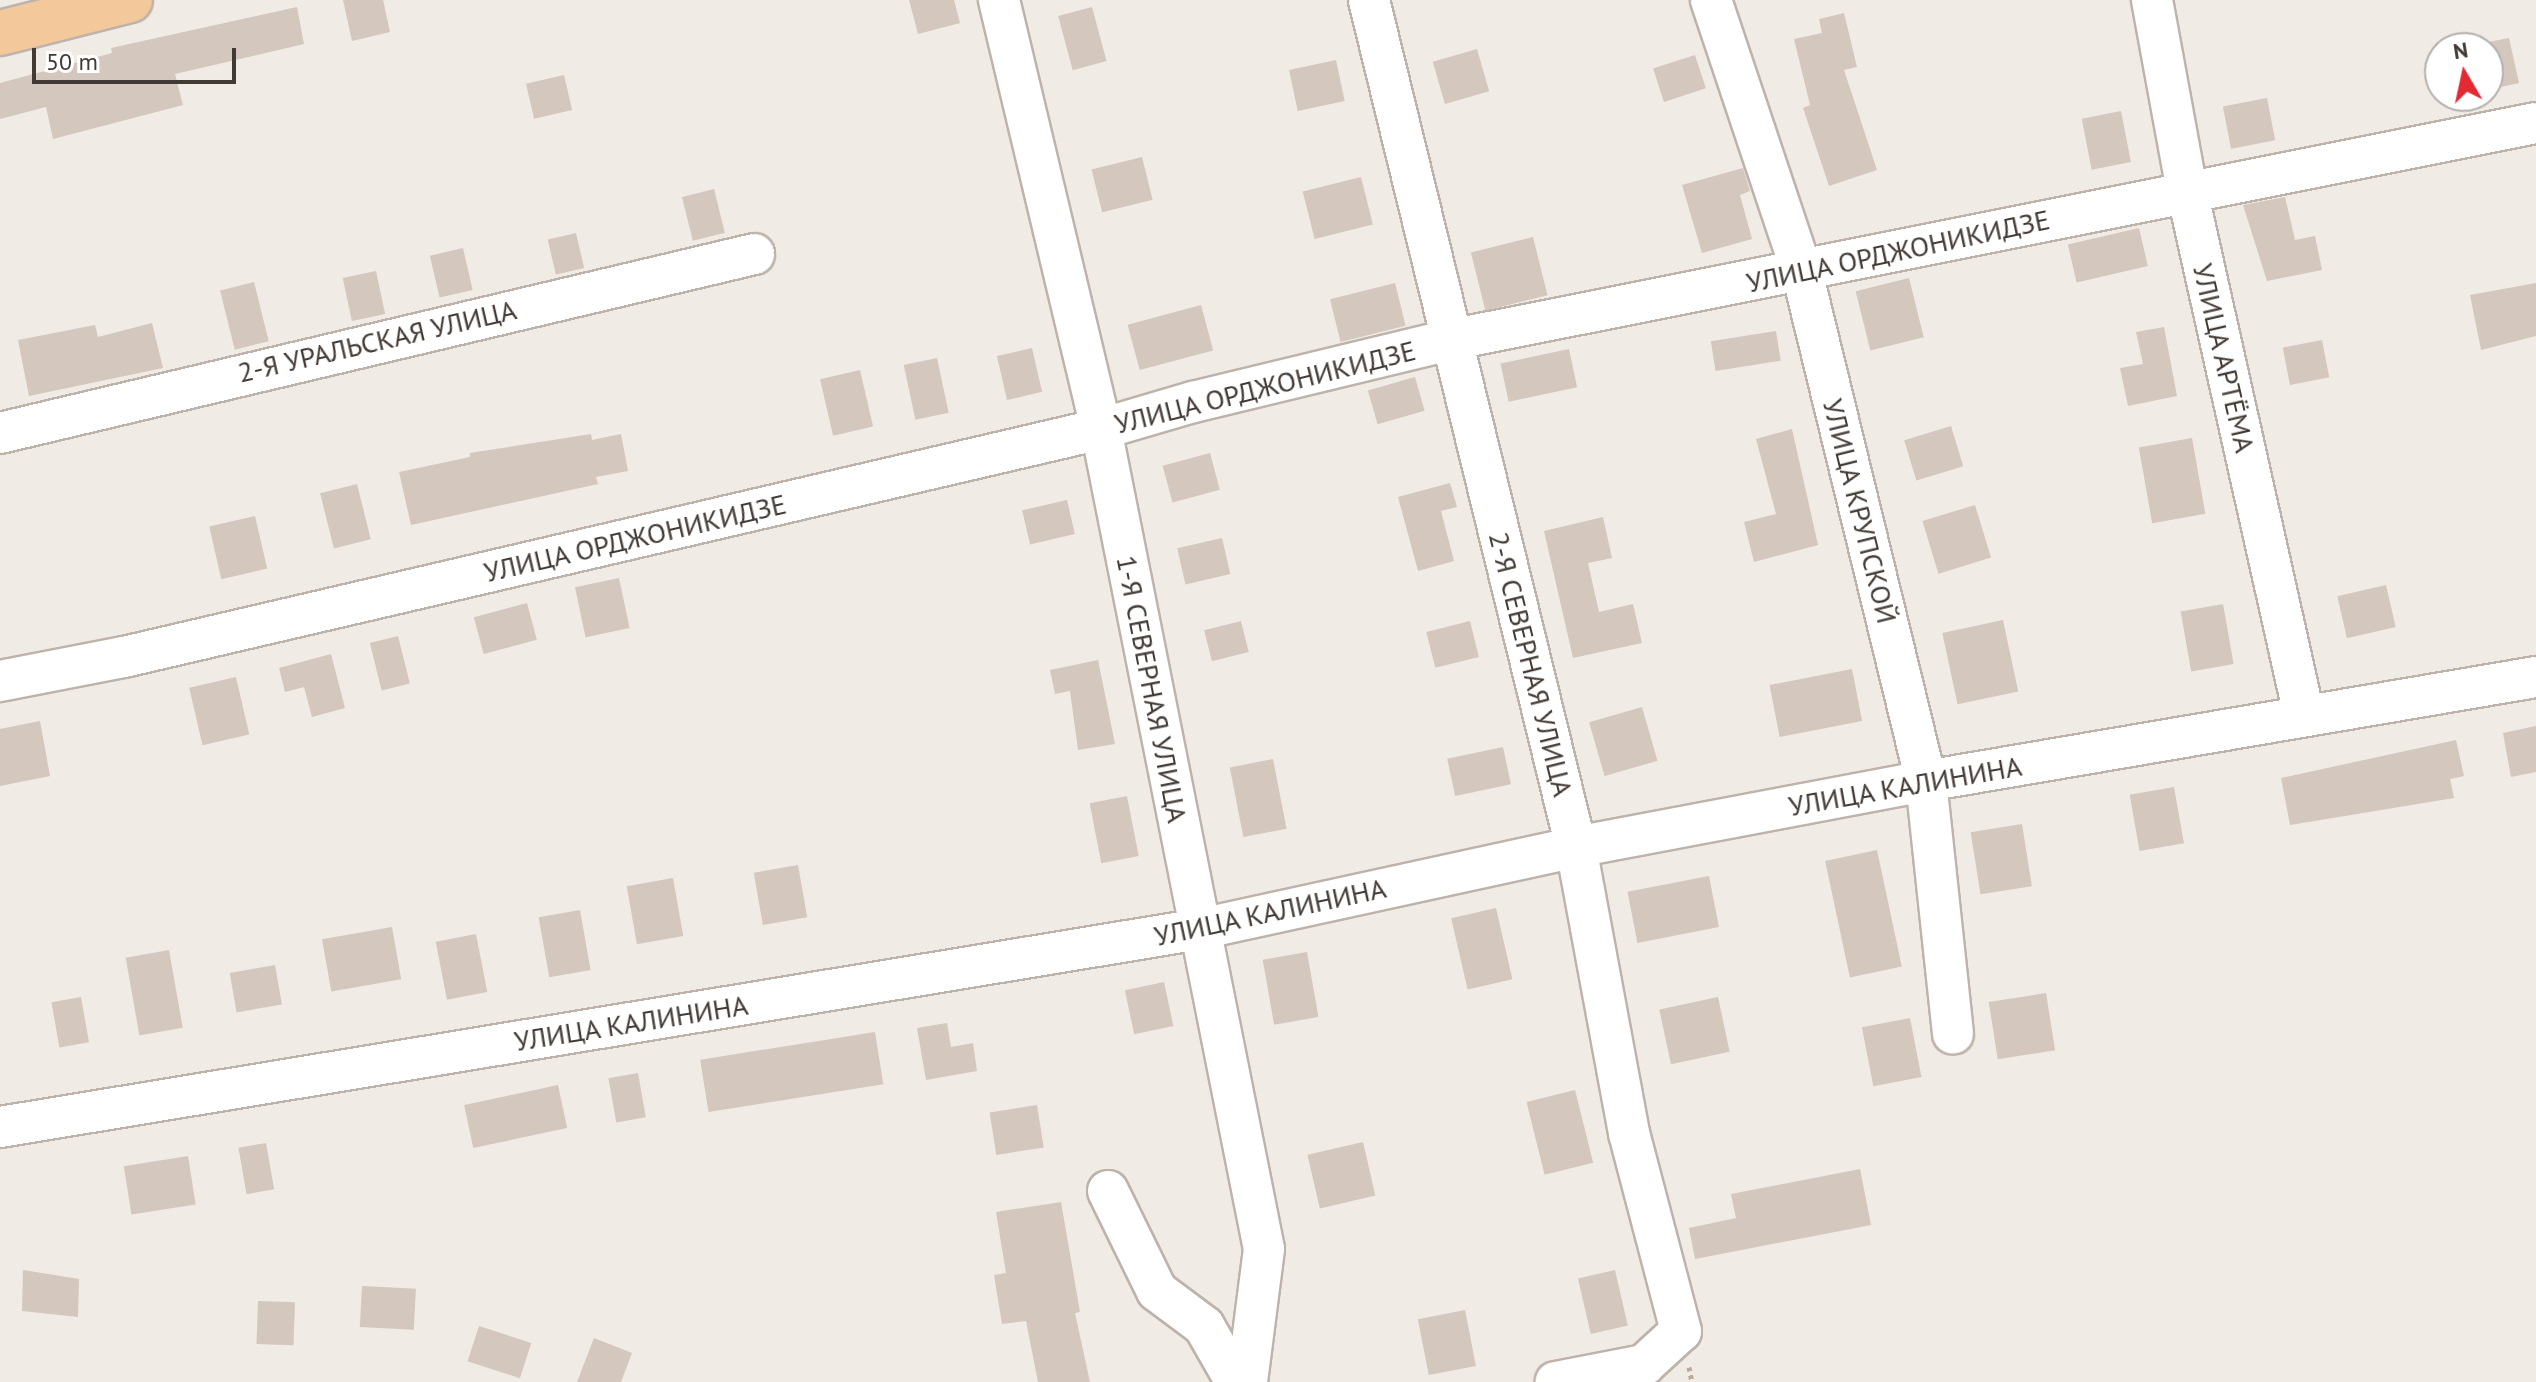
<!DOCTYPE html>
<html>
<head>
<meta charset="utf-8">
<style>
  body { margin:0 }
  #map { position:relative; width:2536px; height:1382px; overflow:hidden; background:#f0ebe5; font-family:"PT Sans",sans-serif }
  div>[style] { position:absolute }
  .building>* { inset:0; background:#d4c7be; transform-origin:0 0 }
  .path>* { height:5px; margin-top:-2.5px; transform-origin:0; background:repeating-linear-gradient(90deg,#bba99b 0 4px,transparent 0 8px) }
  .roads { filter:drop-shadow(2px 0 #beb3ab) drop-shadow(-2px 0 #beb3ab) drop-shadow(0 2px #beb3ab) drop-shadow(0 -2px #beb3ab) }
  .minor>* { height:40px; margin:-20px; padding:0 20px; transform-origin:20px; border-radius:20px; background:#fff }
  .major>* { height:44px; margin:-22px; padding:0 22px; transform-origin:22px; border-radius:22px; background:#f3c99b }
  span { translate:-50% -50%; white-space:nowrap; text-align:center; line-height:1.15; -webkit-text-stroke:6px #fff; paint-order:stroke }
  .street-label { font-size:28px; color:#423a35 }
  .north { position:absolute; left:2424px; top:32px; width:80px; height:80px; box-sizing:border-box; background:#fff; border:2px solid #b3b0ae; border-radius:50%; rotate:351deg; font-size:22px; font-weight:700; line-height:32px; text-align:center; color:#423a35 }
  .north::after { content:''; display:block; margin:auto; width:28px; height:36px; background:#e32932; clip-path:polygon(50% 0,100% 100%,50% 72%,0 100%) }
  .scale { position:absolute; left:32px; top:48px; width:204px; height:36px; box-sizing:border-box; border:4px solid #423a35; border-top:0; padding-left:10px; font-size:24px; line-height:28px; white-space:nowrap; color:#423a35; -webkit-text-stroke:6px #fff; paint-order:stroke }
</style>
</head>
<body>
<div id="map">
  <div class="building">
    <div style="clip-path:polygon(343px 0,383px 0,390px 32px,352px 41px)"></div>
    <div style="clip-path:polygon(909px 0,954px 0,960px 23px,918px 34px)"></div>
    <div style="clip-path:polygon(297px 7px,304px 44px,175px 74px,183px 105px,53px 139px,46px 107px,0 119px,0 83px,112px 53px,111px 48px)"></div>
    <div style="left:1092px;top:7px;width:56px;height:35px;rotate:75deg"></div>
    <div style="clip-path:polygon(1844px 13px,1857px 67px,1844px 70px,1877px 170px,1829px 186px,1803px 108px,1810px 105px,1794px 39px,1822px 33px,1819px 19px)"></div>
    <div style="clip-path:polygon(2509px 38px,2519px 83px,2488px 90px,2488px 42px)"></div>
    <div style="left:1477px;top:49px;width:44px;height:46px;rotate:74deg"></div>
    <div style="left:1695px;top:55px;width:35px;height:44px;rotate:72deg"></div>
    <div style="left:1336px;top:60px;width:42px;height:48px;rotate:78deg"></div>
    <div style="left:564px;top:75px;width:36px;height:39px;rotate:77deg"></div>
    <div style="left:2267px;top:98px;width:43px;height:45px;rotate:79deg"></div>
    <div style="left:2121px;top:111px;width:52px;height:40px;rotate:79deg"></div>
    <div style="left:1142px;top:157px;width:44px;height:52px;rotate:76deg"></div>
    <div style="clip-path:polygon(1743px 168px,1750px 191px,1740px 195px,1752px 239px,1702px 253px,1682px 185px)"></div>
    <div style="left:1361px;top:177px;width:49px;height:60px;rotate:76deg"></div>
    <div style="left:714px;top:189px;width:45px;height:33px;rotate:76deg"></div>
    <div style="clip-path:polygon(2285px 197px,2295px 240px,2315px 236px,2322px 270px,2267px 281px,2243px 205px)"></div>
    <div style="left:2139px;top:228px;width:39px;height:73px;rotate:77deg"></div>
    <div style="left:576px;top:233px;width:36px;height:29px;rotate:77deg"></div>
    <div style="left:1533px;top:237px;width:60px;height:64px;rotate:76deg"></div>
    <div style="left:463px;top:248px;width:43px;height:34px;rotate:77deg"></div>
    <div style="left:376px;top:271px;width:44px;height:34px;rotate:78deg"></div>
    <div style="left:1909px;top:278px;width:61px;height:55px;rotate:76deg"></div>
    <div style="left:254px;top:282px;width:61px;height:35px;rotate:76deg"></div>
    <div style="left:1395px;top:283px;width:44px;height:67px;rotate:76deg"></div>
    <div style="clip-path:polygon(2536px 283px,2536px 336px,2481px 350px,2470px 295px)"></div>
    <div style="left:1201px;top:305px;width:47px;height:76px;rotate:75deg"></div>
    <div style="clip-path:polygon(152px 323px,163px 368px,29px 396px,18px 340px,95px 325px,98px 337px)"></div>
    <div style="clip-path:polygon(2164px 327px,2177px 396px,2128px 406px,2120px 368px,2143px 364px,2136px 332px)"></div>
    <div style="left:1776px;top:331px;width:30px;height:66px;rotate:81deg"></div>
    <div style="left:2322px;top:340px;width:38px;height:40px;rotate:79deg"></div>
    <div style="left:1032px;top:348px;width:45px;height:36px;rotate:77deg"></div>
    <div style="left:1569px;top:349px;width:39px;height:70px;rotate:78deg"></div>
    <div style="left:937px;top:358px;width:56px;height:34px;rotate:78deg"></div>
    <div style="left:860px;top:370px;width:58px;height:41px;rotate:77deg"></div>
    <div style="left:1415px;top:377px;width:35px;height:49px;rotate:74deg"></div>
    <div style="left:1951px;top:426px;width:42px;height:49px;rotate:73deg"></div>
    <div style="clip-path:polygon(1792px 429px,1818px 545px,1754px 562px,1744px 522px,1776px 514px,1756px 439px)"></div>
    <div style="clip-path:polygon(591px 434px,592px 440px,621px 434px,628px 471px,596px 477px,598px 484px,411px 525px,399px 472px,470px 457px,470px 453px)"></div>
    <div style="left:2192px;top:438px;width:77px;height:54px;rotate:80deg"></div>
    <div style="left:1210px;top:453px;width:38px;height:49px;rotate:75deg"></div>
    <div style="clip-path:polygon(1450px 483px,1457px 507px,1441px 511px,1454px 561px,1418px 571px,1398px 497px)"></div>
    <div style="left:357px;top:484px;width:57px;height:38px;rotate:76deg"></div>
    <div style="left:1067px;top:500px;width:35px;height:46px;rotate:77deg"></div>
    <div style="left:1975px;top:505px;width:55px;height:55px;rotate:73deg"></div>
    <div style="left:255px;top:516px;width:54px;height:47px;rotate:77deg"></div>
    <div style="clip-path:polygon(1603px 517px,1612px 558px,1588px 563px,1599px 612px,1633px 604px,1642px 643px,1573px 658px,1544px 531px)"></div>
    <div style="left:1222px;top:538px;width:37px;height:46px;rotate:77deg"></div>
    <div style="left:619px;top:578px;width:51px;height:45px;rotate:78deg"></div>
    <div style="left:2386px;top:585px;width:43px;height:50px;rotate:77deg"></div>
    <div style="left:527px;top:603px;width:38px;height:55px;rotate:75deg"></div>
    <div style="left:2223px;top:604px;width:61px;height:43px;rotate:80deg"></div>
    <div style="left:2003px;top:620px;width:73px;height:62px;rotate:78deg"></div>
    <div style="left:1241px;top:621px;width:32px;height:38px;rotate:76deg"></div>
    <div style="left:1470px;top:621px;width:37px;height:45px;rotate:76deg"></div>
    <div style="left:398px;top:636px;width:49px;height:29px;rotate:76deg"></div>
    <div style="clip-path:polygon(331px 654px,345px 708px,312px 717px,304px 687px,285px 692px,279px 668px)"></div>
    <div style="clip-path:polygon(1098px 660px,1115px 744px,1078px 750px,1070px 691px,1055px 694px,1050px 670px)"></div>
    <div style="left:1852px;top:669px;width:53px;height:84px;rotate:79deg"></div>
    <div style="left:236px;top:677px;width:59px;height:48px;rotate:77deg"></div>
    <div style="left:1642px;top:707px;width:56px;height:55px;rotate:74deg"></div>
    <div style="clip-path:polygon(40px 721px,50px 776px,0 786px,0 729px)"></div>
    <div style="clip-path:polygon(2536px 726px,2536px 772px,2511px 777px,2503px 733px)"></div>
    <div style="clip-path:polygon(2456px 740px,2464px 776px,2450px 779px,2454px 798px,2290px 825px,2281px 778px)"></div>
    <div style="left:1503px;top:747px;width:38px;height:57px;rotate:78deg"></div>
    <div style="left:1273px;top:759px;width:71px;height:44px;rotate:79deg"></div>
    <div style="left:2174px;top:787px;width:57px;height:45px;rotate:80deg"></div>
    <div style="left:1127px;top:796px;width:61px;height:38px;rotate:79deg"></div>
    <div style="left:2022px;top:824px;width:63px;height:52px;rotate:81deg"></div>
    <div style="left:1877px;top:850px;width:119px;height:53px;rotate:78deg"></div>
    <div style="left:798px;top:865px;width:53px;height:45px;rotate:80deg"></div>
    <div style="left:1709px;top:876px;width:52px;height:83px;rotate:79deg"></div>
    <div style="left:673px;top:878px;width:59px;height:47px;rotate:80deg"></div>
    <div style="left:1496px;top:908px;width:73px;height:46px;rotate:77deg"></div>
    <div style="left:580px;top:910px;width:61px;height:42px;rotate:80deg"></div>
    <div style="left:392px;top:927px;width:53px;height:71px;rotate:80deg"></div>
    <div style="left:476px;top:934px;width:59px;height:41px;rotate:79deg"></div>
    <div style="left:169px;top:950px;width:79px;height:44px;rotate:80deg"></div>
    <div style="left:1307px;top:952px;width:66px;height:45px;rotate:80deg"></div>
    <div style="left:275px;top:965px;width:40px;height:46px;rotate:80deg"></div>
    <div style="left:1164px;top:982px;width:45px;height:40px;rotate:78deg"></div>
    <div style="left:2046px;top:993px;width:58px;height:58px;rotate:81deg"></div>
    <div style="left:81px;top:997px;width:46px;height:30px;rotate:80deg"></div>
    <div style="left:1718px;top:997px;width:56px;height:60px;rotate:78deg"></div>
    <div style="left:1910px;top:1018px;width:60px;height:49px;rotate:79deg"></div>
    <div style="clip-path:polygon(947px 1023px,951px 1047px,973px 1043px,977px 1071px,926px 1080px,917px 1028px)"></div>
    <div style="left:875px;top:1032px;width:53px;height:177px;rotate:81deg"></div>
    <div style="left:638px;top:1073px;width:45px;height:30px;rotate:80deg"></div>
    <div style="left:558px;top:1085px;width:44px;height:96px;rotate:78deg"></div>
    <div style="left:1575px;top:1090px;width:75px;height:50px;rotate:76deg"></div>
    <div style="left:1037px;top:1105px;width:43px;height:48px;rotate:81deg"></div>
    <div style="left:1363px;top:1142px;width:55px;height:57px;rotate:77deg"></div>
    <div style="left:266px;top:1143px;width:47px;height:28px;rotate:80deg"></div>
    <div style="left:188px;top:1156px;width:49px;height:65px;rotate:81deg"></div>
    <div style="clip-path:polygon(1860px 1169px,1871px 1225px,1695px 1259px,1689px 1228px,1736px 1218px,1731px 1194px)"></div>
    <div style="clip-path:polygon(1061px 1202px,1080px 1312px,1075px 1313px,1090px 1382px,1038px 1382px,1026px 1321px,1002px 1324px,994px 1275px,1006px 1273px,996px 1212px)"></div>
    <div style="clip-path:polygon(23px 1270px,79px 1279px,78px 1317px,22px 1311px)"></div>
    <div style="left:1615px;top:1270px;width:57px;height:38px;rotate:77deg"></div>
    <div style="left:362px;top:1286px;width:54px;height:41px;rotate:3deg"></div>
    <div style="left:258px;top:1301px;width:37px;height:43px;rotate:2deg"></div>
    <div style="left:1465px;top:1310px;width:57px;height:48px;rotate:79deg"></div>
    <div style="left:479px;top:1326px;width:55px;height:37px;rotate:18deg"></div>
    <div style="clip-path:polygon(594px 1338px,632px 1353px,621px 1382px,577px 1382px)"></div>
  </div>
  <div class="path">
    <div style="left:1689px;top:1367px;width:15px;rotate:79deg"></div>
  </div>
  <div class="roads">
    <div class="minor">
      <div style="left:999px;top:0;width:441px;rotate:76.6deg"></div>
      <div style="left:1101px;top:429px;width:836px;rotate:78.76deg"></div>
      <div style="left:1264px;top:1249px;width:134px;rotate:97.3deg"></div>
      <div style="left:1369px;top:0;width:872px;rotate:76.27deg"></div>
      <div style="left:1576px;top:847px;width:291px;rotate:79.5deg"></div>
      <div style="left:1629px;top:1133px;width:205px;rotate:75.3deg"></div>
      <div style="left:1681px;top:1331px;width:50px;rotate:137.4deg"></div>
      <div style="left:1644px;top:1365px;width:90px;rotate:169.1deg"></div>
      <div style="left:1711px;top:0;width:287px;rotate:71.5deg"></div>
      <div style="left:1802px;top:272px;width:524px;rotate:76.31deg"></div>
      <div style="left:1926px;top:781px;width:254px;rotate:83.9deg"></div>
      <div style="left:2152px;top:0;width:194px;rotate:79.6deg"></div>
      <div style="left:2187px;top:191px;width:537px;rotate:77.41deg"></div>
      <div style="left:0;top:433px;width:775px;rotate:-13.35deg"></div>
      <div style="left:0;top:681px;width:126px;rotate:-11deg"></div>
      <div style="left:124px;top:657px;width:1003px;rotate:-13.14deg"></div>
      <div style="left:1101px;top:429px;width:96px;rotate:-16.4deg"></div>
      <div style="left:1193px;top:402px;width:264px;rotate:-13.6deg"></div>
      <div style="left:1450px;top:340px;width:1107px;rotate:-11.3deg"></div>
      <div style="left:0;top:1127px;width:1216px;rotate:-9.37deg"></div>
      <div style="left:1200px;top:929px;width:385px;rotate:-12.3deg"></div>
      <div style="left:1576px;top:847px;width:356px;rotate:-10.7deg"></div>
      <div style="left:1926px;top:781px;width:619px;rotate:-9.68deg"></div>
      <div style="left:1108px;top:1191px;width:111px;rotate:63.9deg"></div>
      <div style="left:1157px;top:1291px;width:59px;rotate:36.7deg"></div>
      <div style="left:1204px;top:1326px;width:64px;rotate:60.3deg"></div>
    </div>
    <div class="major">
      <div style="left:0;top:33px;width:134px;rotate:-14.2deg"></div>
    </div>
  </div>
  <div class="street-label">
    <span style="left:1898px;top:251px;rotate:-12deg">УЛИЦА ОРДЖОНИКИДЗЕ</span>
    <span style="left:377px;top:341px;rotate:-13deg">2-Я УРАЛЬСКАЯ УЛИЦА</span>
    <span style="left:2224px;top:358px;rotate:77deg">УЛИЦА АРТЁМА</span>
    <span style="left:1265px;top:387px;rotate:-14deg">УЛИЦА ОРДЖОНИКИДЗЕ</span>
    <span style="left:1860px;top:511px;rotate:76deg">УЛИЦА КРУПСКОЙ</span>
    <span style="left:635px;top:538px;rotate:-13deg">УЛИЦА ОРДЖОНИКИДЗЕ</span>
    <span style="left:1531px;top:664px;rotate:76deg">2-Я СЕВЕРНАЯ УЛИЦА</span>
    <span style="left:1152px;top:689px;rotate:79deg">1-Я СЕВЕРНАЯ УЛИЦА</span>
    <span style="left:1905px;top:786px;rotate:-10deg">УЛИЦА КАЛИНИНА</span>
    <span style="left:1270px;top:912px;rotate:-12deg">УЛИЦА КАЛИНИНА</span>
    <span style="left:631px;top:1023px;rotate:-9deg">УЛИЦА КАЛИНИНА</span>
  </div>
  <div class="north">N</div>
  <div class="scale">50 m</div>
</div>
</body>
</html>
